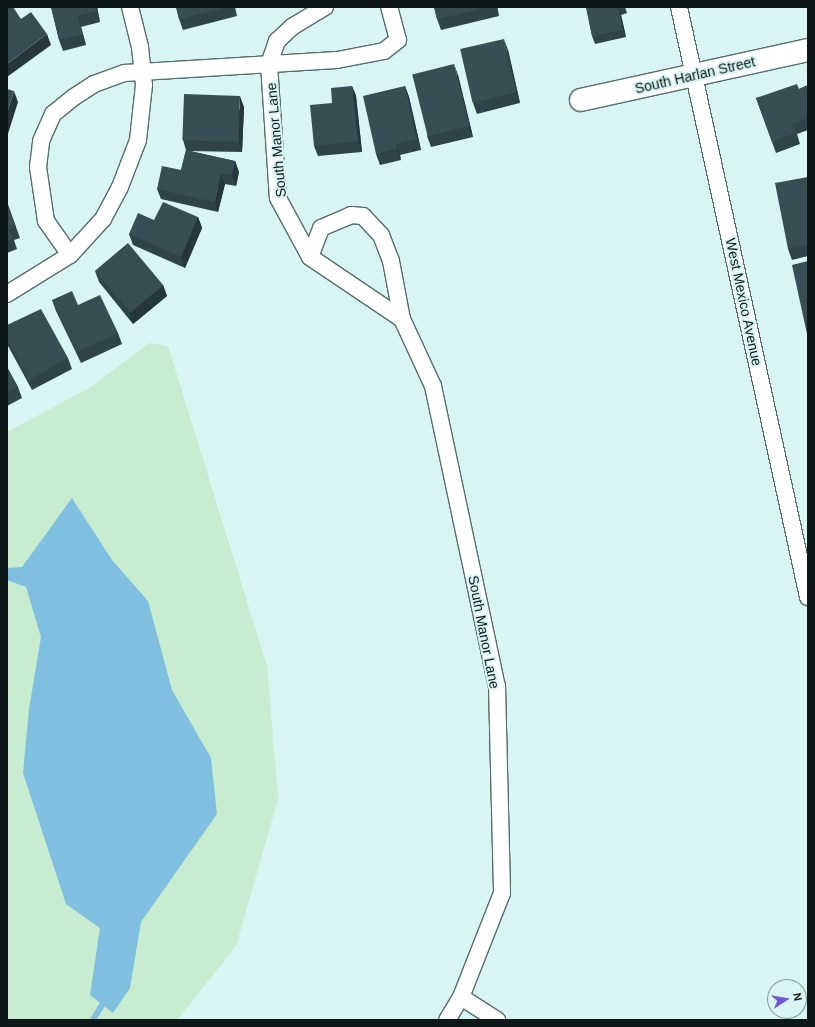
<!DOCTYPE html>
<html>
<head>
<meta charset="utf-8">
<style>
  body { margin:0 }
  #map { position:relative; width:815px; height:1027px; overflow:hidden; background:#d8f5f3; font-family:Helvetica,sans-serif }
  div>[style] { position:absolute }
  .green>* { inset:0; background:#c7eccf }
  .water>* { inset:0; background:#7fc0e0 }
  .stream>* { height:6px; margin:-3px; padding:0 3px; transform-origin:3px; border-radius:3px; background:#7fc0e0 }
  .roads { filter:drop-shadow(1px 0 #546e6c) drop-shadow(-1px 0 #546e6c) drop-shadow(0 1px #546e6c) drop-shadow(0 -1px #546e6c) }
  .street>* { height:16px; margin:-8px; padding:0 8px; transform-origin:8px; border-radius:8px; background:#fff }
  .secondary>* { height:22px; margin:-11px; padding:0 11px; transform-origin:11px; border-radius:11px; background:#fff }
  .wall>* { inset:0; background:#2f4448 }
  .shaded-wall>* { inset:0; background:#26373b }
  .building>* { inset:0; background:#374f54; transform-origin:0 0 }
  span { translate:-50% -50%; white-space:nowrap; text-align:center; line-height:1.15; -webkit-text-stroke:4px #d8f5f3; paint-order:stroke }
  .street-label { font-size:14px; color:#0e1818 }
  .frame { position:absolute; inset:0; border:8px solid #0e1818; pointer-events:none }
  .north { position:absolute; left:767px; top:979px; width:40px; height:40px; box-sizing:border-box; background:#d8f5f3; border:1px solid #879d9b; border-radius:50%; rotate:78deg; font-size:11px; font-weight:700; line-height:16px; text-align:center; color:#0e1818 }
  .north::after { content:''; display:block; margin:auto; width:14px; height:18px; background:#7158d2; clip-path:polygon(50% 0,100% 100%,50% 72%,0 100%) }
</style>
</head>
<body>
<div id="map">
  <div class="green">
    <div style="clip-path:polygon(149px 343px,168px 346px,267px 666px,278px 799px,236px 946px,177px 1020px,7px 1020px,7px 432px,91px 387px)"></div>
  </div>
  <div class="water">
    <div style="clip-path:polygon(72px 498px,112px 560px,148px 601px,172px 690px,211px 758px,217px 814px,141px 922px,130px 988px,113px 1013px,90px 995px,100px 928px,66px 904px,23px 773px,29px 709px,41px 637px,26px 587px,7px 580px,7px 568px,22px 567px)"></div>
  </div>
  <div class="stream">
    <div style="left:93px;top:1020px;width:21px;rotate:-59deg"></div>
  </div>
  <div class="roads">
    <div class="street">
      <div style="left:325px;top:7px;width:39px;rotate:149deg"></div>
      <div style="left:292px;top:27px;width:21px;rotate:137deg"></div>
      <div style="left:277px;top:41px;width:24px;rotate:109deg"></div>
      <div style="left:269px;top:64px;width:134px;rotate:86.2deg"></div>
      <div style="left:278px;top:198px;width:67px;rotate:61.5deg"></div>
      <div style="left:310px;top:257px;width:111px;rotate:34deg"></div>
      <div style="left:402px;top:319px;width:74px;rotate:65.2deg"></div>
      <div style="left:433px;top:386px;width:307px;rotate:78deg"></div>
      <div style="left:497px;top:686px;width:207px;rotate:88.6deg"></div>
      <div style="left:502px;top:893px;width:112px;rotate:111.5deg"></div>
      <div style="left:461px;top:997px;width:27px;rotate:121deg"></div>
      <div style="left:679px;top:7px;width:604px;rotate:77.67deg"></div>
      <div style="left:70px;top:255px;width:42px;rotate:-125.2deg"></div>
      <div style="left:46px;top:221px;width:55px;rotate:-98.4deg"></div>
      <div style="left:38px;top:167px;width:26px;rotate:-83deg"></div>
      <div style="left:41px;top:141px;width:30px;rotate:-66deg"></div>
      <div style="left:53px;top:114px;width:27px;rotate:-39deg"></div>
      <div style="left:74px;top:97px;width:24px;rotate:-33deg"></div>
      <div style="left:94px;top:84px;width:33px;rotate:-20deg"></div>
      <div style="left:125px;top:73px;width:212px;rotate:-3.5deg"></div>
      <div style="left:337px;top:60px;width:48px;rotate:-10.8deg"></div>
      <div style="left:384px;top:51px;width:18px;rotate:-38deg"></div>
      <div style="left:398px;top:40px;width:34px;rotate:-105deg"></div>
      <div style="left:310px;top:257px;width:31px;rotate:-69deg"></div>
      <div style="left:321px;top:228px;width:33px;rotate:-23deg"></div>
      <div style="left:351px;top:215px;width:12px;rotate:5deg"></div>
      <div style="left:363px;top:216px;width:26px;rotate:47deg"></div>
      <div style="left:381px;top:235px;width:28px;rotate:69deg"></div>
      <div style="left:391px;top:261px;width:59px;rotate:79.3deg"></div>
      <div style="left:7px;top:294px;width:74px;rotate:-31.8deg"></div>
      <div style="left:70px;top:255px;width:49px;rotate:-47.5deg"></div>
      <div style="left:103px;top:219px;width:36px;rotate:-62deg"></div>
      <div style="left:120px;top:187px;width:50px;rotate:-69deg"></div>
      <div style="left:138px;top:140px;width:55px;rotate:-83.8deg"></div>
      <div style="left:144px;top:85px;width:38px;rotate:-96deg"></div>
      <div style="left:140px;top:47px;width:41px;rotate:-104deg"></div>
      <div style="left:461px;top:997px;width:43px;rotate:32.6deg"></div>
    </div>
    <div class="secondary">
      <div style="left:581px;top:100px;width:232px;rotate:-12.4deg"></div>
    </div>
  </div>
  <div class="wall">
    <div style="clip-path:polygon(51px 7px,97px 7px,100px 22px,81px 27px,86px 45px,63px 51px,59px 40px)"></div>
    <div style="clip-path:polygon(176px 7px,235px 7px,237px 16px,183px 30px,179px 19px)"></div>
    <div style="clip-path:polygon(434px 7px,497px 7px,499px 16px,441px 30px,437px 19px)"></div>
    <div style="clip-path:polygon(586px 7px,625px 7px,627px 13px,621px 15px,626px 37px,595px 44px,592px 36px)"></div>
    <div style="clip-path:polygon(508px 50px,520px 103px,477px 114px,473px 103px)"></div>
    <div style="clip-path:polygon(458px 75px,473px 137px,431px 147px,427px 136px)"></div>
    <div style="clip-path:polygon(808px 85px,808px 130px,797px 134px,800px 144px,776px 153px,756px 98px,799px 89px)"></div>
    <div style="clip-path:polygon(352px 86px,356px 96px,362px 152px,318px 156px,314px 146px,332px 103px)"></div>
    <div style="clip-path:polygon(405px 86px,409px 97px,421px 150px,400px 155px,401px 160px,380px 165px,376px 154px)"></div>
    <div style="clip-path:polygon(244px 107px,242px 152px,189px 151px,235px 161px,239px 172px,236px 186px,225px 184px,218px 212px,161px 199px,157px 189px,181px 170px,186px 150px,183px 140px)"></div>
    <div style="clip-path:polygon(808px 177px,808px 256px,792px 260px,788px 249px)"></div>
    <div style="clip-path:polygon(7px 202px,20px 238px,14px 240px,17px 249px,7px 253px)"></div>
    <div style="clip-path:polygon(198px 217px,202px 228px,185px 268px,133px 245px,129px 234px,154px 220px)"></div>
    <div style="clip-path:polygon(95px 271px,163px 285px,167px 296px,133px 324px,99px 282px)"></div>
    <div style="clip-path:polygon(52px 300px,78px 305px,118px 333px,122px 344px,81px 363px,56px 311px)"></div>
    <div style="clip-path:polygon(7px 325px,68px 358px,72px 369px,32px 390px,7px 344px)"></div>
    <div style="clip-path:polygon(7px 367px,18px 387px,22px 398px,7px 406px)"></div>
  </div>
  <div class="shaded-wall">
    <div style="clip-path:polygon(95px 7px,97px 7px,100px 22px,97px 11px)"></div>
    <div style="clip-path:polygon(496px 7px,497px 7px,499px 16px)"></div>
    <div style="clip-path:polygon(618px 7px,621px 15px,626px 37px,623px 30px)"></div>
    <div style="clip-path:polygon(78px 16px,81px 27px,86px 45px,82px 34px)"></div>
    <div style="clip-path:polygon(47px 34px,51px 45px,7px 77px,7px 64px)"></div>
    <div style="clip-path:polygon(504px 39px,508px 50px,520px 103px,516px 93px)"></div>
    <div style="clip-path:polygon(454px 64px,458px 75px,473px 137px,469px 126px)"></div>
    <div style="clip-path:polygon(352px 86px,356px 96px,362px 152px,358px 141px)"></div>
    <div style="clip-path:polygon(405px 86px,409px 97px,421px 150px,417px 139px)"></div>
    <div style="clip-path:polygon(14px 91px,18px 102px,7px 137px,7px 113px)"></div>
    <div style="clip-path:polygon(240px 96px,244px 107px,242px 152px,239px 142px)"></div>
    <div style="clip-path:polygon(396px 144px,400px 155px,401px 160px,397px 149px)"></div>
    <div style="clip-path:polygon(235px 161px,239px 172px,236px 186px,232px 175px)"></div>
    <div style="clip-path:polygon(221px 173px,225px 184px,218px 212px,215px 202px)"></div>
    <div style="clip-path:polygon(198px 217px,202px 228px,185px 268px,181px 257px)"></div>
    <div style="clip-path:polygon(163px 285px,167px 296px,133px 324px,129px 313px)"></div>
  </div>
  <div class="building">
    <div style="clip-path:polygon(7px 7px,13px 7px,21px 19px,31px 12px,47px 34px,7px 64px)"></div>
    <div style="clip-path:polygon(51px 7px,95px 7px,97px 11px,78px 16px,82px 34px,59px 40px)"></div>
    <div style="clip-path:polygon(176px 7px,227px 7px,179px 19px)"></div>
    <div style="clip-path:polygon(434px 7px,489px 7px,437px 19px)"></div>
    <div style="clip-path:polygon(586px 7px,619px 7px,618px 7px,623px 30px,592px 36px)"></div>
    <div style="left:504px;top:39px;width:55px;height:45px;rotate:77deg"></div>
    <div style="left:454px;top:64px;width:64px;height:43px;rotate:76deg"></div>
    <div style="clip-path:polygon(797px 84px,799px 89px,808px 85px,808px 118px,792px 124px,796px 133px,772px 142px,756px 98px)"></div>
    <div style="clip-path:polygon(352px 86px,358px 141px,314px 146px,310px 105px,332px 103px,331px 88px)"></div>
    <div style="clip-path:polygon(405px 86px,417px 139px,396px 144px,397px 149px,376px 154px,363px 96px)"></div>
    <div style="clip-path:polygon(7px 89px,14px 91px,7px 113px)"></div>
    <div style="left:184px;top:94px;width:56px;height:46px;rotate:2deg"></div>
    <div style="clip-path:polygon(186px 150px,235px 161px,232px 175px,221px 173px,215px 202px,157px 189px,162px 166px,181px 170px)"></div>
    <div style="clip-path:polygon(808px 177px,808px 245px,788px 249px,775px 183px)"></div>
    <div style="clip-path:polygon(7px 202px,16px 227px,9px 229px,13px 238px,7px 240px)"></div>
    <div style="clip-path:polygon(163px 202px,198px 217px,181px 257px,129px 234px,138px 213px,154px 220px)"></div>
    <div style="left:128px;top:243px;width:55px;height:43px;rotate:50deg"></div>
    <div style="clip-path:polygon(808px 261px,808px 334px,807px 334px,792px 265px)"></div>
    <div style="clip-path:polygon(72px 291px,78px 305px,100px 295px,118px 333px,77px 352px,52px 300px)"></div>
    <div style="clip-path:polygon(41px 309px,68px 358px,29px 380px,7px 340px,7px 325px)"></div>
    <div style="clip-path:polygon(7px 367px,18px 387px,7px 393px)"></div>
  </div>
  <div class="street-label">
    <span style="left:695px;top:75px;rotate:-13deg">South Harlan Street</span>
    <span style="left:276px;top:140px;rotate:-95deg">South Manor Lane</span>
    <span style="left:744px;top:302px;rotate:78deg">West Mexico Avenue</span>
    <span style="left:484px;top:632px;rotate:79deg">South Manor Lane</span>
  </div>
  <div class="frame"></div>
  <div class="north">N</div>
</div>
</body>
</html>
